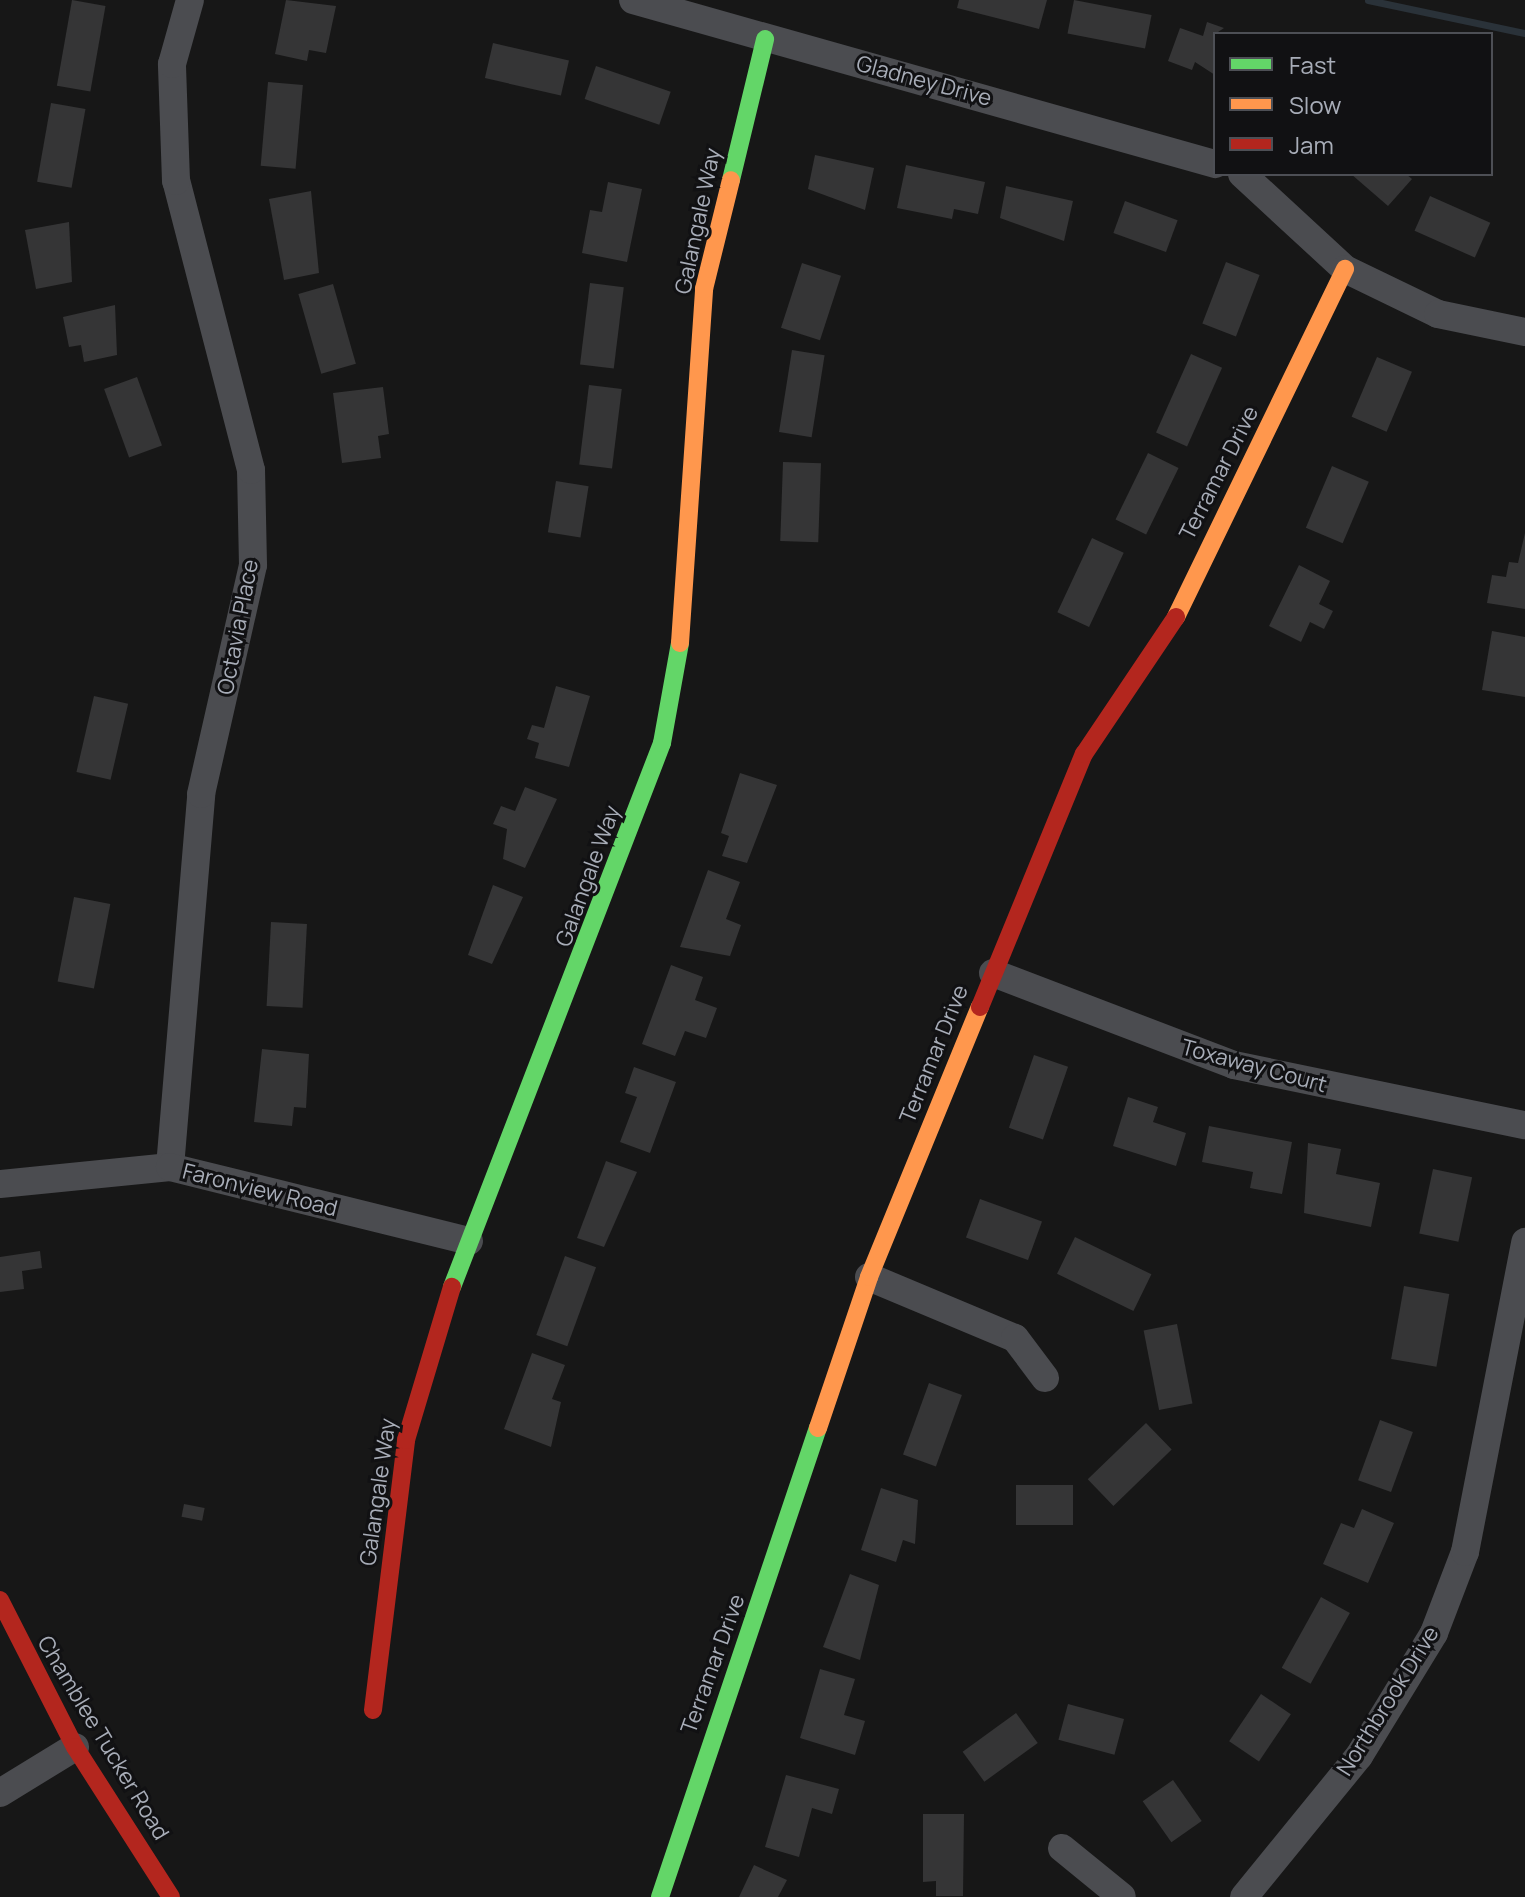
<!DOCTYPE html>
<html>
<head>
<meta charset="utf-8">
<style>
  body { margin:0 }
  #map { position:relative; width:1525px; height:1897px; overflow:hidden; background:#171717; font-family:Manrope,sans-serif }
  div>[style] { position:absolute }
  .stream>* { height:7px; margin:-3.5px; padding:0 3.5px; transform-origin:3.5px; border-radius:3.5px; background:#2a3239 }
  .building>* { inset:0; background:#353536; transform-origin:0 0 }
  .street>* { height:28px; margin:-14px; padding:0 14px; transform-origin:14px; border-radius:14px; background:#4b4c50 }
  .fast>* { height:18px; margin:-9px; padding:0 9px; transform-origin:9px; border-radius:9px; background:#63d668 }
  .slow>* { height:18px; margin:-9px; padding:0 9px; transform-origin:9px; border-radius:9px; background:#ff974d }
  .jam>* { height:18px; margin:-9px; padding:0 9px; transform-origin:9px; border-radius:9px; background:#b3261e }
  span { translate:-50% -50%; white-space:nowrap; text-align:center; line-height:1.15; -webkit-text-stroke:6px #111113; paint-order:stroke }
  .street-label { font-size:22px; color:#a8adb8 }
  .legend { position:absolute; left:1213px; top:32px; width:280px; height:144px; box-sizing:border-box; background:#111113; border:2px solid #4d4f55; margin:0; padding:10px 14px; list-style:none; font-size:24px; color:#a8adb8 }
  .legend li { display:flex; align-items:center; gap:16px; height:40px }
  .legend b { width:40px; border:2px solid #4d4f55 }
</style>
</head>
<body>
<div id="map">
  <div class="stream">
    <div style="left:1368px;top:0;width:160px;rotate:11.9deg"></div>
  </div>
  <div class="building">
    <div style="left:72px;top:0;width:34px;height:87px;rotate:10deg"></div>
    <div style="clip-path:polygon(286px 0,336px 6px,326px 53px,309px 50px,307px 61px,275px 54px)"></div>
    <div style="clip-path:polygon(959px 0,1047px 0,1039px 29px,957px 8px)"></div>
    <div style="left:1074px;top:0;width:79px;height:34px;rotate:11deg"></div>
    <div style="clip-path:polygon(1207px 22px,1224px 28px,1215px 34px,1215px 75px,1195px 62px,1192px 70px,1168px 61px,1180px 28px,1203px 36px)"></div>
    <div style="left:493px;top:43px;width:78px;height:36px;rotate:13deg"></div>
    <div style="left:596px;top:66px;width:79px;height:35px;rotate:19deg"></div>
    <div style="left:268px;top:82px;width:35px;height:84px;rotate:5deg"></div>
    <div style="left:51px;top:103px;width:35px;height:80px;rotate:10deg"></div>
    <div style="clip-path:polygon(815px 155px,874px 168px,865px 210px,808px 189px)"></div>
    <div style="clip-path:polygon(906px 165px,985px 182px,978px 214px,954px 209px,952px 219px,897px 208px)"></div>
    <div style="clip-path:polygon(1351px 174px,1406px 174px,1412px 179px,1388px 206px)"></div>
    <div style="clip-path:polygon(608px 182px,642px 189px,627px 262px,582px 253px,590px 210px,602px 212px)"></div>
    <div style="clip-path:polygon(1006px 186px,1073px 201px,1064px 241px,1000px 218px)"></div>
    <div style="clip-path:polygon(311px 191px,319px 273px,284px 280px,269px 199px)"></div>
    <div style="left:1430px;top:196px;width:66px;height:38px;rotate:24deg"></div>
    <div style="left:1125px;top:201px;width:56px;height:34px;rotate:20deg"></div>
    <div style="clip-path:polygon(69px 222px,72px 282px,36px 289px,25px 230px)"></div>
    <div style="left:1226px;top:262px;width:36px;height:66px;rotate:21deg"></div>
    <div style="left:802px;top:263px;width:41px;height:68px;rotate:18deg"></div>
    <div style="left:590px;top:283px;width:34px;height:82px;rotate:7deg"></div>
    <div style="left:333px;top:284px;width:83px;height:36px;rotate:74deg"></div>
    <div style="clip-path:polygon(115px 305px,117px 355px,84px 362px,81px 345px,69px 347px,63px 317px)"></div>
    <div style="left:792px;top:350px;width:33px;height:83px;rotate:9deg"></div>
    <div style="left:1191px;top:354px;width:34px;height:86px;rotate:24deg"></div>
    <div style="left:1377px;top:357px;width:38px;height:65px;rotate:23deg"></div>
    <div style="left:137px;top:377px;width:73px;height:35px;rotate:70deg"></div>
    <div style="left:589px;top:385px;width:33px;height:80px;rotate:7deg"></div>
    <div style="clip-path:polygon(383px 387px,389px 434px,378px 436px,381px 458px,342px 463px,333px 393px)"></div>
    <div style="left:1148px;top:453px;width:34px;height:74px;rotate:26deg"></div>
    <div style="left:783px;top:462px;width:38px;height:79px;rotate:2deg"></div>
    <div style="left:1332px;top:466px;width:40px;height:67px;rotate:23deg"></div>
    <div style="left:556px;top:481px;width:33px;height:52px;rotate:9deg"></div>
    <div style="clip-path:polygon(1525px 533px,1525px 609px,1487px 603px,1492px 575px,1506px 577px,1509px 562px,1518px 563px)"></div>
    <div style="left:1092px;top:538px;width:35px;height:82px;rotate:25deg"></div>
    <div style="clip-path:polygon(1299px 565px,1330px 581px,1319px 604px,1333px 611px,1324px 629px,1310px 622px,1301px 642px,1269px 626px)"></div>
    <div style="clip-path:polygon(1492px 631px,1525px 637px,1525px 697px,1482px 690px)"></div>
    <div style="clip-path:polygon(556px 686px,590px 696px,569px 767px,535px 758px,539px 743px,527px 739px,532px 725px,544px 728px)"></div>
    <div style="left:94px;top:696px;width:35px;height:78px;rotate:13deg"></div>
    <div style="clip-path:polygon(740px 773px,777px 785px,747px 863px,722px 856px,729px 836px,721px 833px)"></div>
    <div style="clip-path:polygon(525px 787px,557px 799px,525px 868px,503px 859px,507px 829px,493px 824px,501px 806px,515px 811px)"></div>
    <div style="clip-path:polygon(708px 870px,740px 882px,726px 919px,741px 925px,730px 956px,680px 947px)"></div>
    <div style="clip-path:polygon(493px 885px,523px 897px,492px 964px,468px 955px)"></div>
    <div style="left:74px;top:897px;width:37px;height:86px;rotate:11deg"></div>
    <div style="left:271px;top:922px;width:36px;height:84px;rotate:3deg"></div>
    <div style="clip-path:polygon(671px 965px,703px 977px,695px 1000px,717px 1008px,706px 1038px,685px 1031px,675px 1056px,642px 1044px)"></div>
    <div style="clip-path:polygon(262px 1049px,309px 1054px,306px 1108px,294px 1107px,292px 1126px,254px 1122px)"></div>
    <div style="left:1034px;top:1055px;width:36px;height:77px;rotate:19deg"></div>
    <div style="clip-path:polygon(634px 1067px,676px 1082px,650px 1153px,620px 1142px,637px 1097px,625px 1093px)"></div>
    <div style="clip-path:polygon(1128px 1097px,1158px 1107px,1153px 1122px,1186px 1133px,1176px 1166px,1113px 1146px)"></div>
    <div style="clip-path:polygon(1209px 1126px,1292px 1142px,1282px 1194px,1250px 1188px,1253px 1172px,1202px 1162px)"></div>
    <div style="clip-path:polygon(1308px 1143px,1341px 1149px,1336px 1174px,1380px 1183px,1371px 1227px,1304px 1213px)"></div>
    <div style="clip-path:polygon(606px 1161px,637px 1172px,604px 1247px,577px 1238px)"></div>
    <div style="left:1433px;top:1169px;width:40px;height:66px;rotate:12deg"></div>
    <div style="left:980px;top:1199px;width:66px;height:41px;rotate:20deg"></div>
    <div style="left:1075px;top:1237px;width:85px;height:41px;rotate:26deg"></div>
    <div style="clip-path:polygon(40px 1251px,42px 1268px,22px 1271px,24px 1289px,0 1292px,0 1257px)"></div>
    <div style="left:565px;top:1256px;width:33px;height:84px;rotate:20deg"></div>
    <div style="left:1404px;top:1286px;width:46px;height:74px;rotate:10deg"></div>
    <div style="left:1177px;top:1324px;width:81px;height:34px;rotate:79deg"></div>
    <div style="clip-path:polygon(532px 1353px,565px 1365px,552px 1399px,561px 1402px,551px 1447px,504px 1429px)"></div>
    <div style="left:929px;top:1383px;width:35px;height:76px;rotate:20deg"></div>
    <div style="left:1380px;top:1420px;width:35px;height:64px;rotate:20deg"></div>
    <div style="left:1146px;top:1423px;width:37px;height:81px;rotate:46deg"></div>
    <div style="left:1073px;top:1485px;width:40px;height:57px;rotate:90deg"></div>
    <div style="clip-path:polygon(881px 1488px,918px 1500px,915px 1544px,903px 1540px,896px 1562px,861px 1550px)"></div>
    <div style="left:184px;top:1504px;width:21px;height:13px;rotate:11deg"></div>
    <div style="clip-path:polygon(1362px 1509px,1394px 1523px,1368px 1583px,1323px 1564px,1341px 1523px,1354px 1528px)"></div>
    <div style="clip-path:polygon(850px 1574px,879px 1585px,860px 1660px,823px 1647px)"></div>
    <div style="left:1321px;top:1597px;width:33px;height:81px;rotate:29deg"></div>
    <div style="clip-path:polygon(820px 1669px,855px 1679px,844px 1715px,865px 1721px,855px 1755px,800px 1738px)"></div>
    <div style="left:1261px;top:1694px;width:36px;height:57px;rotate:34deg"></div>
    <div style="left:1068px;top:1704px;width:58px;height:37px;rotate:15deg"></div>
    <div style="left:1016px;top:1713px;width:37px;height:66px;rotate:54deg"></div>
    <div style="clip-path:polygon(786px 1775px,839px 1789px,832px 1814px,812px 1808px,799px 1857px,765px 1847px)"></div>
    <div style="left:1173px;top:1780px;width:50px;height:37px;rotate:55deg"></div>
    <div style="clip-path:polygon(923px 1814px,964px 1814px,963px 1896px,936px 1896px,936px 1881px,923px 1882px)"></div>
    <div style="clip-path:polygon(754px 1865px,787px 1880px,778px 1897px,739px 1897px)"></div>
  </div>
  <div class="street">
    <div style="left:633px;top:0;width:605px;rotate:15.74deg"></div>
    <div style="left:1242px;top:174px;width:140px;rotate:42.7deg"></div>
    <div style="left:1345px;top:269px;width:103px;rotate:25.8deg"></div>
    <div style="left:1438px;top:314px;width:89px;rotate:11.7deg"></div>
    <div style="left:993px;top:973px;width:258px;rotate:20.9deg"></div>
    <div style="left:1234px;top:1065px;width:297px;rotate:11.7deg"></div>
    <div style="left:170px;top:1167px;width:374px;rotate:-85.2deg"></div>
    <div style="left:201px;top:794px;width:235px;rotate:-77.2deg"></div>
    <div style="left:253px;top:565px;width:95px;rotate:-91.2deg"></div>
    <div style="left:251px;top:470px;width:299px;rotate:-104.5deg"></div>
    <div style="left:176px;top:181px;width:117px;rotate:-92deg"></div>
    <div style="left:172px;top:64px;width:66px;rotate:-74.3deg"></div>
    <div style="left:0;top:1184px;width:171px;rotate:-5.7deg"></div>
    <div style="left:170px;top:1167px;width:308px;rotate:13.9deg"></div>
    <div style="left:869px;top:1277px;width:158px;rotate:22.7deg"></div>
    <div style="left:1015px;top:1338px;width:50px;rotate:53.1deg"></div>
    <div style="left:0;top:1793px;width:88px;rotate:-31.5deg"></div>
    <div style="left:1062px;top:1848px;width:77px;rotate:39.2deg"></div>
    <div style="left:1244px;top:1897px;width:182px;rotate:-50.8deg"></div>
    <div style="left:1359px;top:1756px;width:144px;rotate:-58.6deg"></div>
    <div style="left:1434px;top:1633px;width:87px;rotate:-69.1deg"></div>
    <div style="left:1465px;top:1552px;width:316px;rotate:-79deg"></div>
  </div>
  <div class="fast">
    <div style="left:731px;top:180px;width:145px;rotate:-76.4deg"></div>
    <div style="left:452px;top:1287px;width:583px;rotate:-68.89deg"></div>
    <div style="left:662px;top:743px;width:102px;rotate:-79.8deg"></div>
    <div style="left:660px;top:1897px;width:495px;rotate:-71.4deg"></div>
  </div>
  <div class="slow">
    <div style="left:1176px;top:617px;width:387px;rotate:-64.1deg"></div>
    <div style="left:680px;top:643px;width:355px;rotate:-86.1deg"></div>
    <div style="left:704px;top:289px;width:112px;rotate:-76.1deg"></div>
    <div style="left:818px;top:1428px;width:159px;rotate:-71.3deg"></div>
    <div style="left:869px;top:1277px;width:292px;rotate:-67.7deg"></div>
  </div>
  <div class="jam">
    <div style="left:980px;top:1007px;width:274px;rotate:-67.7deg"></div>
    <div style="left:1084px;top:754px;width:165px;rotate:-56.1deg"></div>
    <div style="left:0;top:1600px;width:165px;rotate:63deg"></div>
    <div style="left:75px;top:1747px;width:178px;rotate:57.4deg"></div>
    <div style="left:373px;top:1710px;width:272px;rotate:-83deg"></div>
    <div style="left:406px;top:1440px;width:160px;rotate:-73.3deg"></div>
  </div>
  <div class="street-label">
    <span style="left:924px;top:81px;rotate:15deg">Gladney Drive</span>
    <span style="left:698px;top:221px;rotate:-78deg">Galangale Way</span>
    <span style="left:1219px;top:473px;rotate:-63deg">Terramar Drive</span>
    <span style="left:238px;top:627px;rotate:-79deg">Octavia Place</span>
    <span style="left:588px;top:876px;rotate:-70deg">Galangale Way</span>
    <span style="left:934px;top:1054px;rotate:-68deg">Terramar Drive</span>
    <span style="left:1254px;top:1066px;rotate:15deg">Toxaway Court</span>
    <span style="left:260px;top:1190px;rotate:14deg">Faronview Road</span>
    <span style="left:378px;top:1492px;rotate:-82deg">Galangale Way</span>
    <span style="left:713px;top:1664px;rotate:-70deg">Terramar Drive</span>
    <span style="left:1388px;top:1701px;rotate:-58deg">Northbrook Drive</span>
    <span style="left:103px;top:1738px;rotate:59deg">Chamblee Tucker Road</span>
  </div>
  <ul class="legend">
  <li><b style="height:10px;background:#63d668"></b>Fast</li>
  <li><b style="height:10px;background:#ff974d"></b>Slow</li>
  <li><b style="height:10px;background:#b3261e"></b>Jam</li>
  </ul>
</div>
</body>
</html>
